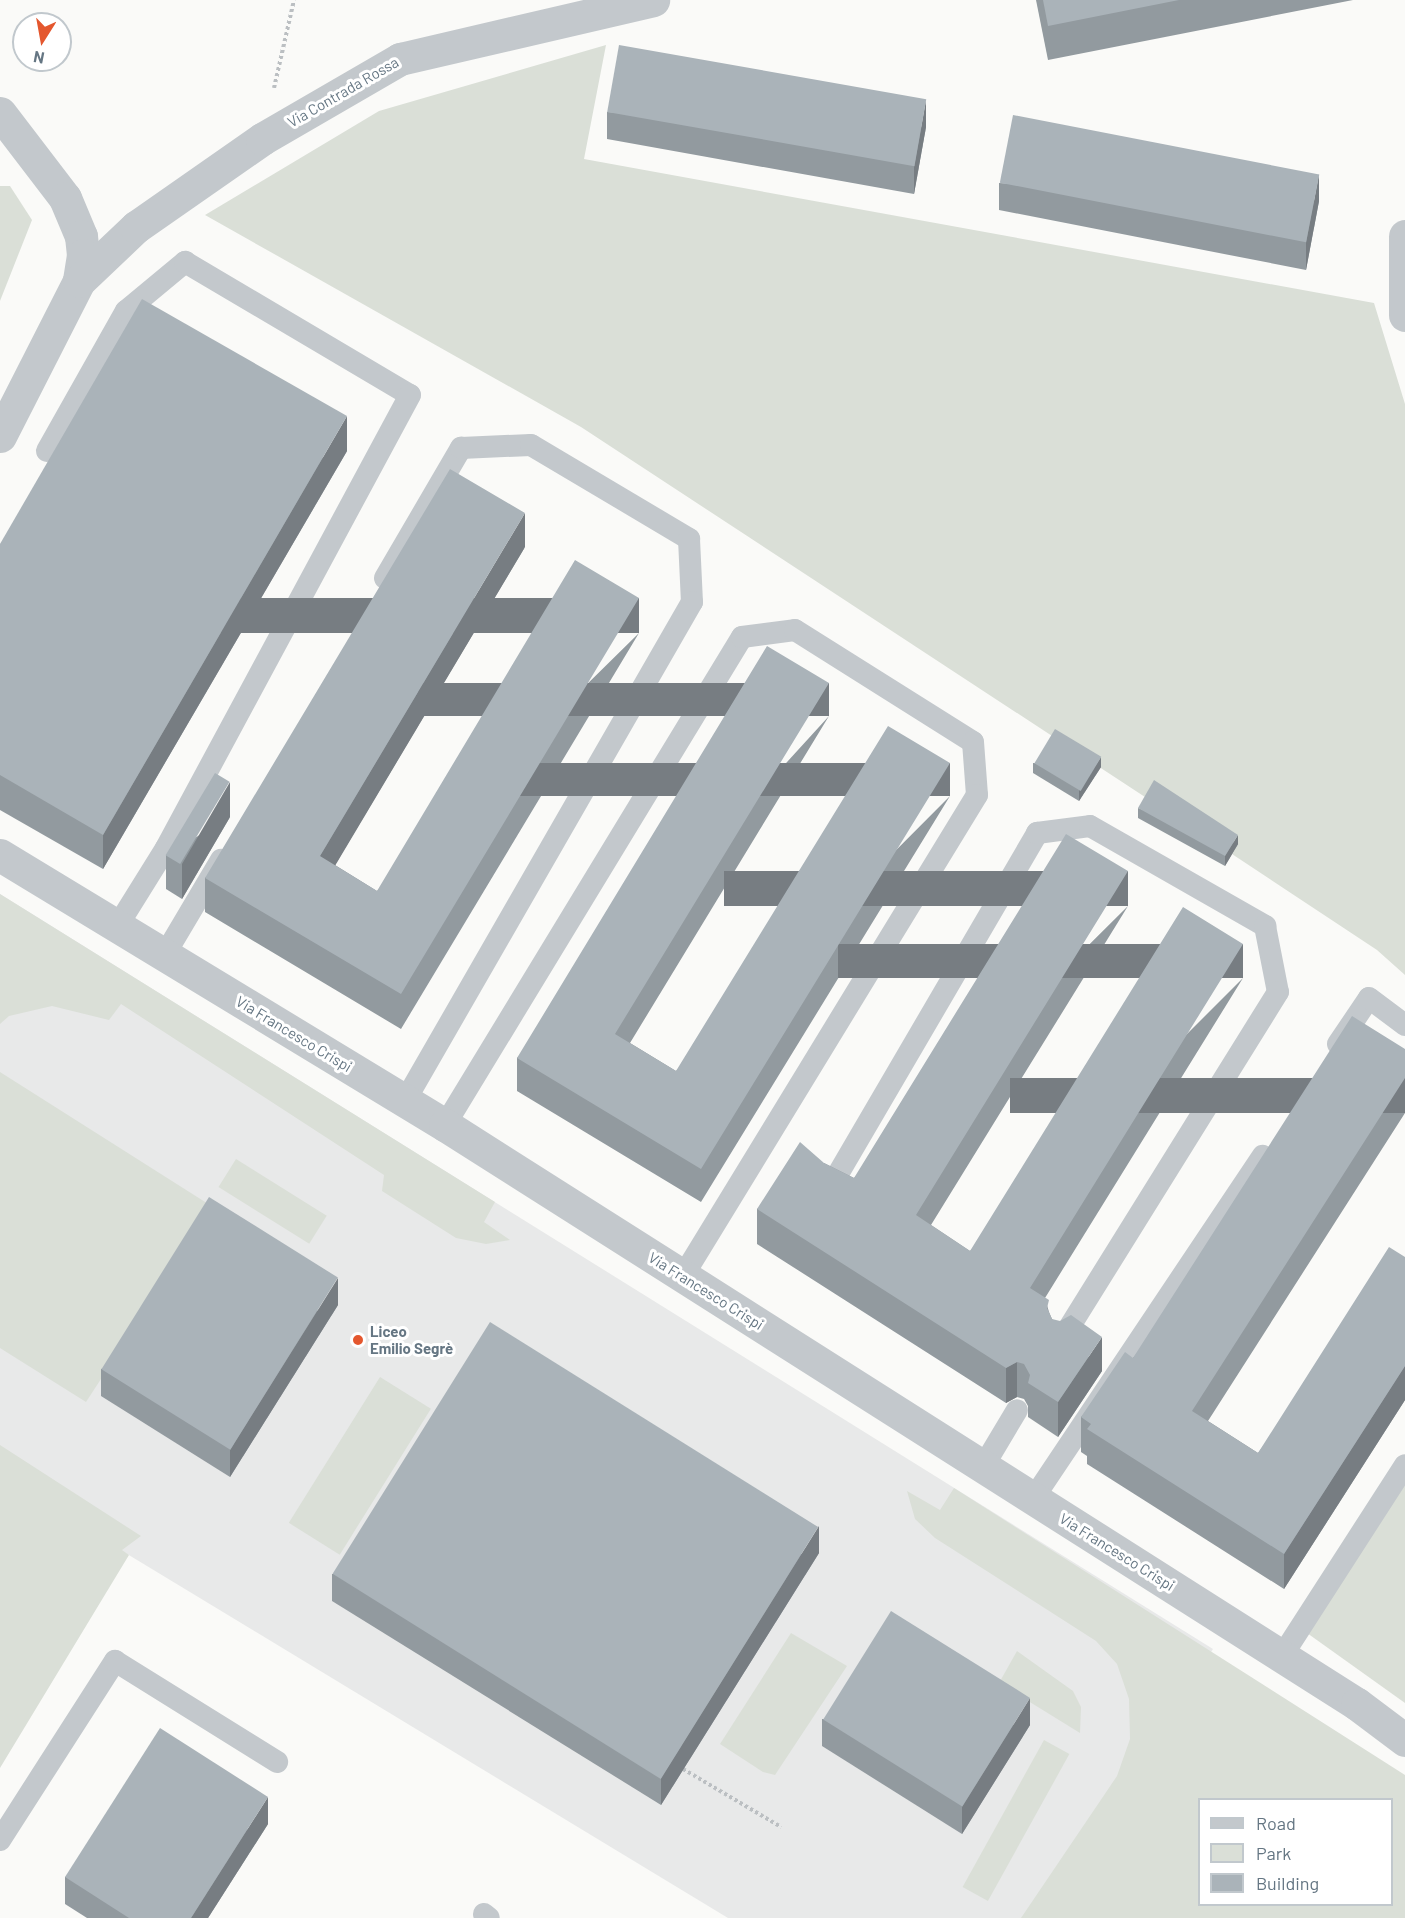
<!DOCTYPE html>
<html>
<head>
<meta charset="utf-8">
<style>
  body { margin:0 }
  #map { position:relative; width:1405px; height:1918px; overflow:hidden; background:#fafaf8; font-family:Barlow,sans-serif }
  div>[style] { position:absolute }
  .built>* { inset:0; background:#e8e9e9 }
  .green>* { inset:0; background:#dadfd7; transform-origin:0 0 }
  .path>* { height:4px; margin-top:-2px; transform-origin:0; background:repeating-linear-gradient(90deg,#bbbfc2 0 3px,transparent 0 6px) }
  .service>* { height:22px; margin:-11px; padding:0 11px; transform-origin:11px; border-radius:11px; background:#c3c8cc }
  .minor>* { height:33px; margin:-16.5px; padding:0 16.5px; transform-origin:16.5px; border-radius:16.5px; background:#c3c8cc }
  .wall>* { inset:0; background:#929a9f }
  .shaded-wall>* { inset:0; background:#777d82; transform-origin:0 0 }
  .building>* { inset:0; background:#aab3b9; transform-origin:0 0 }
  .dots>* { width:16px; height:16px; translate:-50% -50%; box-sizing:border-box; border:3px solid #fff; border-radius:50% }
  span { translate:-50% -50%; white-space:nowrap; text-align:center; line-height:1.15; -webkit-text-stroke:6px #fff; paint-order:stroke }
  .street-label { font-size:15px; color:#657683 }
  .poi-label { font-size:15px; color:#657683; font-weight:700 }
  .left { translate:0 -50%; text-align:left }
  .legend { position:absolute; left:1198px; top:1798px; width:195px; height:108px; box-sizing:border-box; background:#fff; border:2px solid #c1c8cd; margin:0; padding:8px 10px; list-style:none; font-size:18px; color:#657683 }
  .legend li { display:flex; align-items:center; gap:12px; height:30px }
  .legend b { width:30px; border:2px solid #c1c8cd }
  .north { position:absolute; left:12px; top:12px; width:60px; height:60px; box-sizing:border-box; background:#fff; border:2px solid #c1c8cd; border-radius:50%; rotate:191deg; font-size:16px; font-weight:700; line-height:24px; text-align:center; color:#657683 }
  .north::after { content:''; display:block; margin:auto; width:21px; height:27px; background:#e4572e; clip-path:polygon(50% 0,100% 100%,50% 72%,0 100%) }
</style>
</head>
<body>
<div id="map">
  <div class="built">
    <div style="clip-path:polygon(0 894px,1213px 1649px,1040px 1918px,728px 1918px,0 1477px)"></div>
  </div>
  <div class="green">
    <div style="clip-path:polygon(606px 45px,584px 159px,1374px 303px,1405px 404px,1405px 975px,1377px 950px,1238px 858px,581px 427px,205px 215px,379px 111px)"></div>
    <div style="clip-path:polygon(0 186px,10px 186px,32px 220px,0 301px)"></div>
    <div style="clip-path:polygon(0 894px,495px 1202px,484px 1222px,510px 1240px,486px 1244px,456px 1238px,382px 1191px,384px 1175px,121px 1004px,109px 1020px,52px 1006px,9px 1016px,0 1024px)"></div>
    <div style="clip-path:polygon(0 1072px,213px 1207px,86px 1402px,0 1348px)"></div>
    <div style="left:236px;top:1159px;width:107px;height:33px;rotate:32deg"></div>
    <div style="left:380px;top:1377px;width:60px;height:172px;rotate:32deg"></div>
    <div style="clip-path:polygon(0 1445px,141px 1536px,122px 1550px,129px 1555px,0 1768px)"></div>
    <div style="clip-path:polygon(1405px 1484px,1405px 1703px,1307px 1633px)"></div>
    <div style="clip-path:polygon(evenodd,954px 1488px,1405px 1775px,1405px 1918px,1021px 1918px,1117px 1776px,1130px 1739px,1129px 1699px,1117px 1664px,1096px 1641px,935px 1538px,915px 1519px,907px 1491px,940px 1510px,954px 1488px,1200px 1800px,1392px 1800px,1392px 1904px,1200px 1904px,1200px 1800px)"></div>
    <div style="clip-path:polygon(791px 1633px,847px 1666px,775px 1775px,763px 1772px,720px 1744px)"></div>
    <div style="clip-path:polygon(1017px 1651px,1073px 1691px,1081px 1707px,1080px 1733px,999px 1683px)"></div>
    <div style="left:1044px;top:1740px;width:29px;height:168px;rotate:29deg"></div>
  </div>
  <div class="path">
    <div style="left:274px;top:88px;width:90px;rotate:-77.2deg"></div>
    <div style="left:683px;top:1769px;width:114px;rotate:30.6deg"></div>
  </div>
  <div class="service">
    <div style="left:47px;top:451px;width:161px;rotate:-60.6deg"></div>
    <div style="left:126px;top:311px;width:77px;rotate:-39.7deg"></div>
    <div style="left:185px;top:262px;width:261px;rotate:30.6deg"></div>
    <div style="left:410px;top:395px;width:515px;rotate:118.31deg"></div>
    <div style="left:166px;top:848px;width:91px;rotate:121.9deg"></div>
    <div style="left:385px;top:578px;width:151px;rotate:-59.7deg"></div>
    <div style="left:461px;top:448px;width:70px;rotate:-2.5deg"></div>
    <div style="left:531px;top:445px;width:184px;rotate:30.7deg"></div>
    <div style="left:689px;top:539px;width:63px;rotate:87.3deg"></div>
    <div style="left:692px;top:602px;width:576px;rotate:119.91deg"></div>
    <div style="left:164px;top:956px;width:112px;rotate:-59.3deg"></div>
    <div style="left:1338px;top:1044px;width:55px;rotate:-56deg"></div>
    <div style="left:1369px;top:998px;width:45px;rotate:36.9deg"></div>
    <div style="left:445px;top:1125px;width:571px;rotate:-58.68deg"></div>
    <div style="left:742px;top:637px;width:53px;rotate:-7.5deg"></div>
    <div style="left:795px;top:630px;width:210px;rotate:32.2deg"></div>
    <div style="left:973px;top:742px;width:53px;rotate:85.7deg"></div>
    <div style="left:977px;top:795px;width:564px;rotate:121.43deg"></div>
    <div style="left:831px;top:1186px;width:409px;rotate:-59.7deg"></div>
    <div style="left:1037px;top:833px;width:53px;rotate:-7.5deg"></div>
    <div style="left:1090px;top:826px;width:202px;rotate:29.7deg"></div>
    <div style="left:1265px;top:926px;width:67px;rotate:78.9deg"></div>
    <div style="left:1278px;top:992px;width:412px;rotate:121.9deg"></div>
    <div style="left:983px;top:1467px;width:66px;rotate:-59.2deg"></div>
    <div style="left:1033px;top:1499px;width:413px;rotate:-56.2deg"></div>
    <div style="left:1282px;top:1656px;width:227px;rotate:-57.2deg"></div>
    <div style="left:0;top:1840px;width:213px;rotate:-57.3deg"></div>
    <div style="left:115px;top:1661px;width:191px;rotate:31.9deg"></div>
    <div style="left:484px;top:1914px;width:6px;rotate:39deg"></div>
  </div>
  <div class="minor">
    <div style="left:0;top:113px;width:107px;rotate:52.6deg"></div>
    <div style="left:65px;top:198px;width:41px;rotate:67.2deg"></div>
    <div style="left:81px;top:236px;width:19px;rotate:84deg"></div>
    <div style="left:83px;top:255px;width:26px;rotate:99deg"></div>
    <div style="left:79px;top:281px;width:174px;rotate:117deg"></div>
    <div style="left:1405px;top:236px;width:79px;rotate:90deg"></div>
    <div style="left:79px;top:281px;width:79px;rotate:-43.5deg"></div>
    <div style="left:136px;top:227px;width:154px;rotate:-34.9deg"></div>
    <div style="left:262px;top:139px;width:160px;rotate:-30.1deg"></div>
    <div style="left:400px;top:59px;width:260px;rotate:-13.1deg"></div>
    <div style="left:0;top:855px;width:521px;rotate:31.25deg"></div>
    <div style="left:445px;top:1125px;width:1080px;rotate:32.41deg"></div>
    <div style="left:1357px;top:1704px;width:60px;rotate:36.9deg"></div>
  </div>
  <div class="wall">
    <div style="clip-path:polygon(1036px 0,1353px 0,1048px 60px)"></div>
    <div style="clip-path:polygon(607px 112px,926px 127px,914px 194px,607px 139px)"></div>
    <div style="clip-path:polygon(999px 183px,1319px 201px,1306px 270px,999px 210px)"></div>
    <div style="clip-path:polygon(347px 451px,103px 869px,0 810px,0 544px)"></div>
    <div style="clip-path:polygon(525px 547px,335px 865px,377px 891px,639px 633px,401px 1029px,205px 912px,205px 878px)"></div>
    <div style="clip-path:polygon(829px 716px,630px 1043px,676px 1071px,950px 796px,701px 1202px,517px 1091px,517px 1058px)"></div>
    <div style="clip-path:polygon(1033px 763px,1101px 767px,1079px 801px,1033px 773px)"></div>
    <div style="clip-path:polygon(1138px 808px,1238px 844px,1225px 866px,1138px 818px)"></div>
    <div style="clip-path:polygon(230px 817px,182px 899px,166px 889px,166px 855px)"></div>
    <div style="clip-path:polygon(1128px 906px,931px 1225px,970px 1251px,1243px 978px,1045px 1298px,1049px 1312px,1052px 1319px,1102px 1371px,1058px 1437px,1028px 1417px,1028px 1406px,1024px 1399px,1017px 1397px,1006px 1403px,757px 1244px,757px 1209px,824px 1163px,854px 1178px)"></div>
    <div style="clip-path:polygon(1405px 1049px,1405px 1113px,1208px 1421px,1258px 1453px,1405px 1257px,1405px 1400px,1284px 1589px,1087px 1464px,1087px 1456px,1081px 1452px,1081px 1417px)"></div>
    <div style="clip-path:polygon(338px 1305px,230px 1477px,101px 1396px,101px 1369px)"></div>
    <div style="clip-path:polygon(819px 1553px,661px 1805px,332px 1601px,332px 1574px)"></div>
    <div style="clip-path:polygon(822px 1719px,1030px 1725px,962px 1834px,822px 1746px)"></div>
    <div style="clip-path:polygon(268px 1824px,208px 1918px,87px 1918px,65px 1904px,65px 1877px)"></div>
  </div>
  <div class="shaded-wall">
    <div style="clip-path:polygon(926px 100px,926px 127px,914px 194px,914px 167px)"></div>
    <div style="clip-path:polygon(1319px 174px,1319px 201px,1306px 270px,1306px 243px)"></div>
    <div style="clip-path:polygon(347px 416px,347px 451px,103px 869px,103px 835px)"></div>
    <div style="clip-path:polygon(525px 513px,525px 547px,320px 891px,320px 856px)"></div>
    <div style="left:639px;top:598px;width:35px;height:462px;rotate:90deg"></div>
    <div style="left:829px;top:683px;width:33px;height:411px;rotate:90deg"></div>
    <div style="clip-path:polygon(1101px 757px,1101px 767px,1079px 801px,1079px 791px)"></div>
    <div style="left:950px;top:763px;width:33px;height:476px;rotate:90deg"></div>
    <div style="clip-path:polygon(230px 782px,230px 817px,182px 899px,182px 864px)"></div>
    <div style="clip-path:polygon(1238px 835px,1238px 844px,1225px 866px,1225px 856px)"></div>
    <div style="left:1128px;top:871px;width:35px;height:404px;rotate:90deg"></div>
    <div style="left:1243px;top:944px;width:34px;height:405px;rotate:90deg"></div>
    <div style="left:1405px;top:1078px;width:35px;height:395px;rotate:90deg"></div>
    <div style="clip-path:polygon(338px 1278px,338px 1305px,230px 1477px,230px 1450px)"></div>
    <div style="clip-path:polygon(1102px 1337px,1102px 1371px,1058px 1437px,1058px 1402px)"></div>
    <div style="clip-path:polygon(1017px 1362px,1017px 1397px,1006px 1403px,1006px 1368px)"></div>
    <div style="clip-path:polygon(1405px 1366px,1405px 1400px,1284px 1589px,1284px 1554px)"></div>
    <div style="clip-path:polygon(819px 1526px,819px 1553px,661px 1805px,661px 1778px)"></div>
    <div style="clip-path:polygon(1030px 1698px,1030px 1725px,962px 1834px,962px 1807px)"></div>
    <div style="clip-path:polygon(268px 1797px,268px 1824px,208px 1918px,191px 1918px)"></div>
  </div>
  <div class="building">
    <div style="clip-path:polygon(1043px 0,1179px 0,1048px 26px)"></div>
    <div style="left:619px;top:45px;width:312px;height:68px;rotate:10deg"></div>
    <div style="left:1013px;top:115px;width:312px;height:69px;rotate:11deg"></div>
    <div style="clip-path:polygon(142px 299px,347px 416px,103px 835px,0 775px,0 544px)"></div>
    <div style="clip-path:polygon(450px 469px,525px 513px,320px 856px,377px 891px,575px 560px,639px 598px,401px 994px,205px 878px)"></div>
    <div style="clip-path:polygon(767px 646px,829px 683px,615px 1034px,676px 1071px,888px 726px,950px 763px,701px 1169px,517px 1058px)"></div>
    <div style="left:1055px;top:729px;width:54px;height:40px;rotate:31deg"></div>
    <div style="left:215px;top:773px;width:17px;height:96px;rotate:31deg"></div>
    <div style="clip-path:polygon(1154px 780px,1238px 835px,1225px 856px,1138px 808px)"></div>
    <div style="clip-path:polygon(1066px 834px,1128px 871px,916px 1215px,970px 1251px,1183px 907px,1243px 944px,1030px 1288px,1049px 1300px,1047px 1308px,1052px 1319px,1060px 1321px,1071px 1315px,1102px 1337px,1058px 1402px,1028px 1383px,1030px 1375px,1024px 1364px,1017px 1362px,1006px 1368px,757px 1209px,800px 1142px,824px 1163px,854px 1178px)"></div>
    <div style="clip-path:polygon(1352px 1016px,1405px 1049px,1405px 1078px,1192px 1411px,1258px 1453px,1389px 1247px,1405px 1257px,1405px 1366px,1284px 1554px,1087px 1429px,1091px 1424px,1081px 1417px,1125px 1352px,1133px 1358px)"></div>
    <div style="left:209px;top:1197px;width:152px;height:203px;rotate:32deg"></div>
    <div style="left:490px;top:1322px;width:387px;height:297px;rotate:32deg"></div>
    <div style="left:891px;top:1611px;width:164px;height:128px;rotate:32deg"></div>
    <div style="clip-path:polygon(160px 1728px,268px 1797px,191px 1918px,129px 1918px,65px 1877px)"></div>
  </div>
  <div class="dots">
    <div style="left:358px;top:1340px;background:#e4572e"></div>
  </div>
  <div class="street-label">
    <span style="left:343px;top:92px;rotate:-30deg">Via Contrada Rossa</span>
    <span style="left:294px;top:1034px;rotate:31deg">Via Francesco Crispi</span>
    <span style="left:706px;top:1291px;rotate:32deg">Via Francesco Crispi</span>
    <span style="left:1117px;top:1552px;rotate:32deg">Via Francesco Crispi</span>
  </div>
  <div class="poi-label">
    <span class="left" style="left:370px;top:1340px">Liceo<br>Emilio Segrè</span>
  </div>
  <ul class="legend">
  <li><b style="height:8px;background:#c3c8cc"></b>Road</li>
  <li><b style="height:16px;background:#dadfd7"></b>Park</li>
  <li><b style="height:16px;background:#aab3b9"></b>Building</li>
  </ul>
  <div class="north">N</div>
</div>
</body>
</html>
